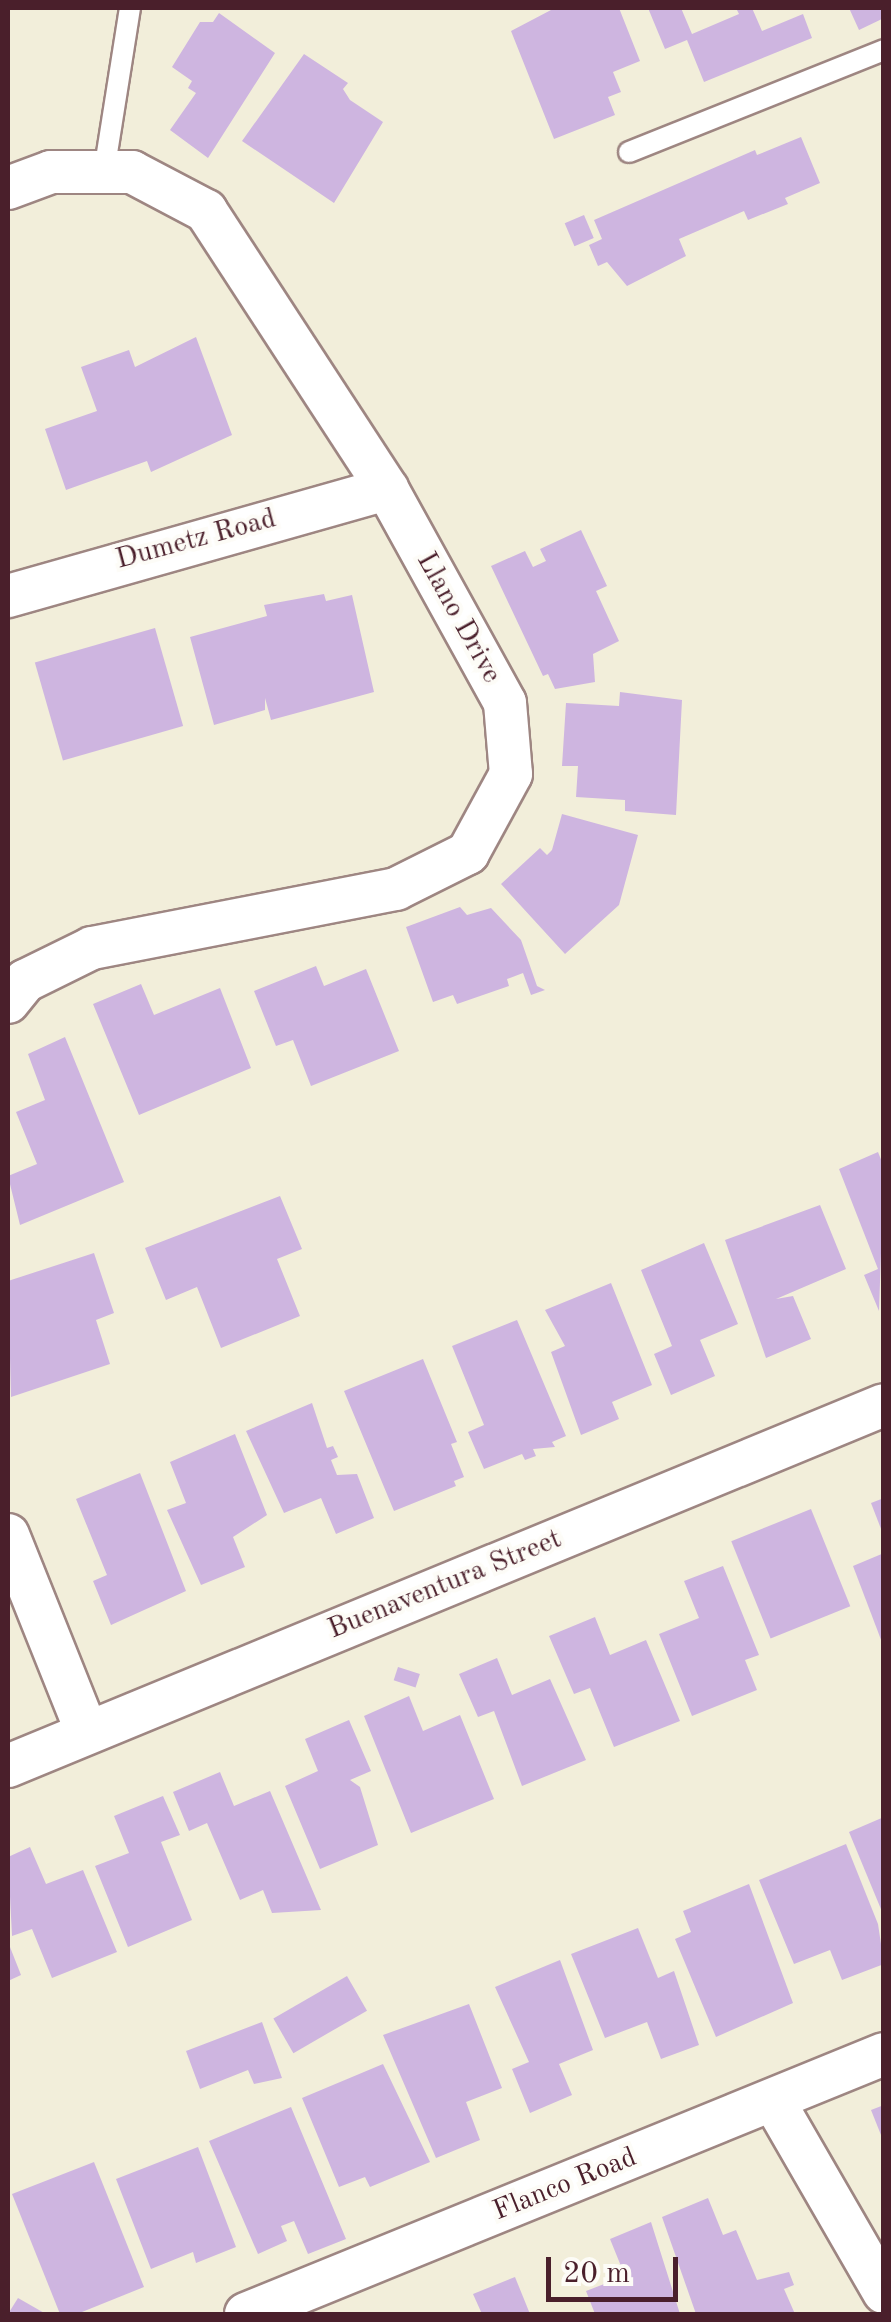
<!DOCTYPE html>
<html>
<head>
<meta charset="utf-8">
<style>
  body { margin:0 }
  #map { position:relative; width:891px; height:2322px; overflow:hidden; background:#f2eeda; font-family:"Old Standard TT",serif }
  div>[style] { position:absolute }
  .building>* { inset:0; background:#ceb5e0; transform-origin:0 0 }
  .roads { filter:drop-shadow(2px 0 #9e8682) drop-shadow(-2px 0 #9e8682) drop-shadow(0 2px #9e8682) drop-shadow(0 -2px #9e8682) }
  .service>* { height:20px; margin:-10px; padding:0 10px; transform-origin:10px; border-radius:10px; background:#fff }
  .minor>* { height:42px; margin:-21px; padding:0 21px; transform-origin:21px; border-radius:21px; background:#fff }
  span { translate:-50% -50%; white-space:nowrap; text-align:center; line-height:1.15; -webkit-text-stroke:8px #fdfcf7; paint-order:stroke }
  .street-label { font-size:28px; color:#4a1f2b }
  .frame { position:absolute; inset:0; border:10px solid #4a1f2b; pointer-events:none }
  .scale { position:absolute; left:546px; top:2257px; width:132px; height:45px; box-sizing:border-box; border:5px solid #4a1f2b; border-top:0; padding-left:12px; font-size:30px; line-height:35px; white-space:nowrap; color:#4a1f2b; -webkit-text-stroke:8px #fdfcf7; paint-order:stroke }
</style>
</head>
<body>
<div id="map">
  <div class="building">
    <div style="clip-path:polygon(570px 8px,619px 8px,640px 61px,613px 72px,621px 92px,608px 97px,615px 115px,554px 139px,511px 31px,551px 10px)"></div>
    <div style="clip-path:polygon(648px 8px,681px 8px,692px 34px,739px 14px,736px 8px,752px 8px,762px 31px,803px 14px,812px 38px,704px 82px,687px 40px,665px 49px)"></div>
    <div style="clip-path:polygon(849px 8px,884px 8px,884px 18px,859px 30px)"></div>
    <div style="clip-path:polygon(219px 13px,275px 53px,208px 158px,170px 130px,196px 93px,188px 88px,192px 81px,172px 67px,200px 22px,213px 22px)"></div>
    <div style="clip-path:polygon(304px 54px,348px 83px,343px 89px,350px 100px,383px 122px,334px 203px,242px 141px)"></div>
    <div style="clip-path:polygon(801px 137px,820px 183px,785px 198px,788px 204px,748px 220px,744px 211px,679px 239px,686px 256px,627px 286px,607px 262px,598px 266px,589px 245px,602px 239px,594px 220px,755px 150px,757px 155px)"></div>
    <div style="left:584px;top:215px;width:25px;height:21px;rotate:67deg"></div>
    <div style="clip-path:polygon(196px 337px,232px 435px,151px 472px,147px 461px,66px 490px,45px 429px,97px 411px,81px 367px,129px 350px,135px 367px)"></div>
    <div style="clip-path:polygon(581px 530px,607px 586px,596px 591px,619px 641px,593px 654px,595px 682px,555px 689px,548px 674px,543px 676px,491px 566px,525px 551px,533px 567px,546px 561px,540px 549px)"></div>
    <div style="clip-path:polygon(324px 594px,326px 601px,352px 595px,374px 692px,271px 720px,265px 698px,265px 710px,214px 725px,190px 637px,267px 616px,264px 605px)"></div>
    <div style="left:155px;top:628px;width:102px;height:125px;rotate:74deg"></div>
    <div style="clip-path:polygon(620px 692px,682px 700px,676px 815px,625px 811px,625px 800px,576px 797px,578px 766px,562px 766px,566px 703px,619px 706px)"></div>
    <div style="clip-path:polygon(562px 814px,638px 835px,619px 905px,565px 954px,501px 884px,540px 848px,547px 855px,552px 850px)"></div>
    <div style="clip-path:polygon(460px 907px,467px 915px,491px 908px,521px 940px,537px 986px,545px 990px,531px 995px,523px 973px,507px 979px,509px 986px,457px 1004px,453px 995px,433px 1002px,406px 927px)"></div>
    <div style="clip-path:polygon(316px 966px,324px 986px,366px 969px,399px 1051px,311px 1086px,293px 1040px,276px 1046px,254px 991px)"></div>
    <div style="clip-path:polygon(141px 984px,154px 1015px,220px 988px,251px 1068px,139px 1115px,93px 1004px)"></div>
    <div style="clip-path:polygon(65px 1037px,124px 1182px,20px 1225px,8px 1176px,37px 1164px,16px 1112px,45px 1100px,28px 1054px)"></div>
    <div style="clip-path:polygon(878px 1152px,884px 1167px,879px 1311px,864px 1275px,878px 1269px,839px 1169px)"></div>
    <div style="clip-path:polygon(280px 1196px,302px 1249px,277px 1259px,300px 1316px,221px 1348px,197px 1287px,166px 1300px,145px 1248px)"></div>
    <div style="clip-path:polygon(820px 1205px,846px 1269px,776px 1299px,793px 1296px,811px 1339px,766px 1358px,725px 1240px)"></div>
    <div style="clip-path:polygon(704px 1243px,738px 1324px,700px 1340px,715px 1376px,671px 1395px,654px 1354px,672px 1346px,641px 1270px)"></div>
    <div style="clip-path:polygon(94px 1253px,114px 1313px,96px 1320px,110px 1364px,11px 1397px,8px 1281px)"></div>
    <div style="clip-path:polygon(611px 1283px,652px 1385px,612px 1402px,619px 1419px,581px 1435px,551px 1352px,565px 1346px,545px 1310px)"></div>
    <div style="clip-path:polygon(517px 1320px,566px 1436px,552px 1442px,555px 1447px,533px 1449px,536px 1456px,525px 1460px,522px 1454px,484px 1469px,468px 1432px,484px 1425px,452px 1346px)"></div>
    <div style="clip-path:polygon(423px 1359px,457px 1442px,451px 1444px,464px 1477px,454px 1481px,456px 1486px,394px 1511px,344px 1391px)"></div>
    <div style="clip-path:polygon(312px 1403px,327px 1448px,333px 1446px,338px 1457px,331px 1460px,337px 1475px,357px 1474px,374px 1518px,336px 1534px,321px 1498px,284px 1513px,246px 1431px)"></div>
    <div style="clip-path:polygon(235px 1434px,267px 1515px,233px 1537px,245px 1567px,201px 1585px,167px 1510px,186px 1503px,170px 1462px)"></div>
    <div style="clip-path:polygon(140px 1473px,186px 1591px,111px 1625px,93px 1581px,107px 1575px,76px 1499px)"></div>
    <div style="clip-path:polygon(884px 1498px,884px 1534px,883px 1534px,871px 1503px)"></div>
    <div style="left:811px;top:1509px;width:105px;height:86px;rotate:68deg"></div>
    <div style="clip-path:polygon(884px 1553px,884px 1645px,883px 1645px,853px 1566px)"></div>
    <div style="clip-path:polygon(723px 1566px,759px 1655px,745px 1660px,757px 1690px,692px 1716px,659px 1634px,699px 1618px,684px 1581px)"></div>
    <div style="clip-path:polygon(595px 1617px,610px 1655px,646px 1640px,680px 1721px,614px 1747px,590px 1688px,574px 1694px,549px 1636px)"></div>
    <div style="clip-path:polygon(497px 1658px,512px 1695px,550px 1679px,586px 1760px,522px 1786px,494px 1711px,478px 1717px,459px 1674px)"></div>
    <div style="left:398px;top:1667px;width:23px;height:14px;rotate:18deg"></div>
    <div style="clip-path:polygon(409px 1696px,423px 1731px,460px 1715px,494px 1799px,411px 1833px,364px 1716px)"></div>
    <div style="clip-path:polygon(349px 1720px,371px 1771px,350px 1780px,360px 1787px,378px 1845px,320px 1869px,285px 1786px,318px 1771px,305px 1739px)"></div>
    <div style="clip-path:polygon(220px 1772px,234px 1806px,270px 1791px,321px 1910px,272px 1913px,263px 1890px,240px 1900px,207px 1823px,189px 1831px,173px 1792px)"></div>
    <div style="clip-path:polygon(163px 1796px,180px 1835px,161px 1842px,192px 1920px,128px 1947px,95px 1866px,129px 1853px,114px 1816px)"></div>
    <div style="clip-path:polygon(884px 1817px,884px 1914px,883px 1914px,849px 1832px)"></div>
    <div style="clip-path:polygon(846px 1844px,878px 1924px,884px 1964px,842px 1980px,830px 1950px,794px 1964px,759px 1880px)"></div>
    <div style="clip-path:polygon(30px 1847px,46px 1884px,83px 1870px,117px 1952px,52px 1978px,32px 1929px,12px 1936px,8px 1857px)"></div>
    <div style="clip-path:polygon(749px 1884px,793px 2003px,716px 2037px,675px 1939px,691px 1932px,683px 1911px)"></div>
    <div style="clip-path:polygon(638px 1928px,658px 1978px,674px 1971px,699px 2045px,661px 2059px,647px 2022px,605px 2038px,571px 1954px)"></div>
    <div style="clip-path:polygon(8px 1942px,21px 1975px,8px 1981px)"></div>
    <div style="clip-path:polygon(560px 1960px,593px 2050px,559px 2064px,572px 2095px,530px 2113px,512px 2069px,529px 2062px,495px 1987px)"></div>
    <div style="left:347px;top:1976px;width:40px;height:85px;rotate:60deg"></div>
    <div style="clip-path:polygon(469px 2004px,502px 2088px,466px 2102px,480px 2140px,436px 2158px,383px 2035px)"></div>
    <div style="clip-path:polygon(262px 2022px,282px 2078px,254px 2084px,248px 2070px,200px 2089px,186px 2051px)"></div>
    <div style="clip-path:polygon(383px 2064px,430px 2162px,370px 2187px,365px 2177px,339px 2187px,302px 2098px)"></div>
    <div style="clip-path:polygon(884px 2105px,884px 2140px,883px 2140px,871px 2110px)"></div>
    <div style="clip-path:polygon(291px 2107px,346px 2239px,308px 2254px,294px 2221px,281px 2226px,287px 2241px,258px 2254px,209px 2141px)"></div>
    <div style="clip-path:polygon(198px 2147px,236px 2247px,196px 2263px,193px 2252px,151px 2269px,116px 2179px)"></div>
    <div style="clip-path:polygon(94px 2162px,144px 2287px,77px 2314px,60px 2314px,12px 2194px)"></div>
    <div style="clip-path:polygon(708px 2198px,723px 2235px,736px 2230px,757px 2280px,789px 2272px,794px 2285px,784px 2289px,795px 2314px,696px 2314px,662px 2217px)"></div>
    <div style="clip-path:polygon(651px 2222px,680px 2314px,595px 2314px,586px 2291px,625px 2276px,610px 2239px)"></div>
    <div style="clip-path:polygon(515px 2277px,530px 2314px,482px 2314px,473px 2294px)"></div>
    <div style="clip-path:polygon(18px 2298px,46px 2314px,8px 2314px)"></div>
  </div>
  <div class="roads">
    <div class="service">
      <div style="left:629px;top:152px;width:275px;rotate:-21.8deg"></div>
      <div style="left:104px;top:172px;width:166px;rotate:-81deg"></div>
    </div>
    <div class="minor">
      <div style="left:8px;top:188px;width:46px;rotate:-20.4deg"></div>
      <div style="left:51px;top:172px;width:81px"></div>
      <div style="left:132px;top:172px;width:84px;rotate:27.8deg"></div>
      <div style="left:206px;top:211px;width:332px;rotate:56.9deg"></div>
      <div style="left:387px;top:489px;width:244px;rotate:61.1deg"></div>
      <div style="left:505px;top:703px;width:71px;rotate:85.2deg"></div>
      <div style="left:511px;top:774px;width:90px;rotate:118.6deg"></div>
      <div style="left:468px;top:853px;width:80px;rotate:153.4deg"></div>
      <div style="left:396px;top:889px;width:310px;rotate:169deg"></div>
      <div style="left:92px;top:948px;width:75px;rotate:153.8deg"></div>
      <div style="left:25px;top:981px;width:27px;rotate:129deg"></div>
      <div style="left:8px;top:596px;width:394px;rotate:-15.8deg"></div>
      <div style="left:8px;top:1535px;width:213px;rotate:68.2deg"></div>
      <div style="left:8px;top:1766px;width:947px;rotate:-22.4deg"></div>
      <div style="left:773px;top:2100px;width:222px;rotate:60deg"></div>
      <div style="left:246px;top:2314px;width:689px;rotate:-22.17deg"></div>
    </div>
  </div>
  <div class="street-label">
    <span style="left:196px;top:540px;rotate:-15deg">Dumetz Road</span>
    <span style="left:458px;top:618px;rotate:61deg">Llano Drive</span>
    <span style="left:445px;top:1585px;rotate:-22deg">Buenaventura Street</span>
    <span style="left:565px;top:2185px;rotate:-22deg">Flanco Road</span>
  </div>
  <div class="frame"></div>
  <div class="scale">20 m</div>
</div>
</body>
</html>
